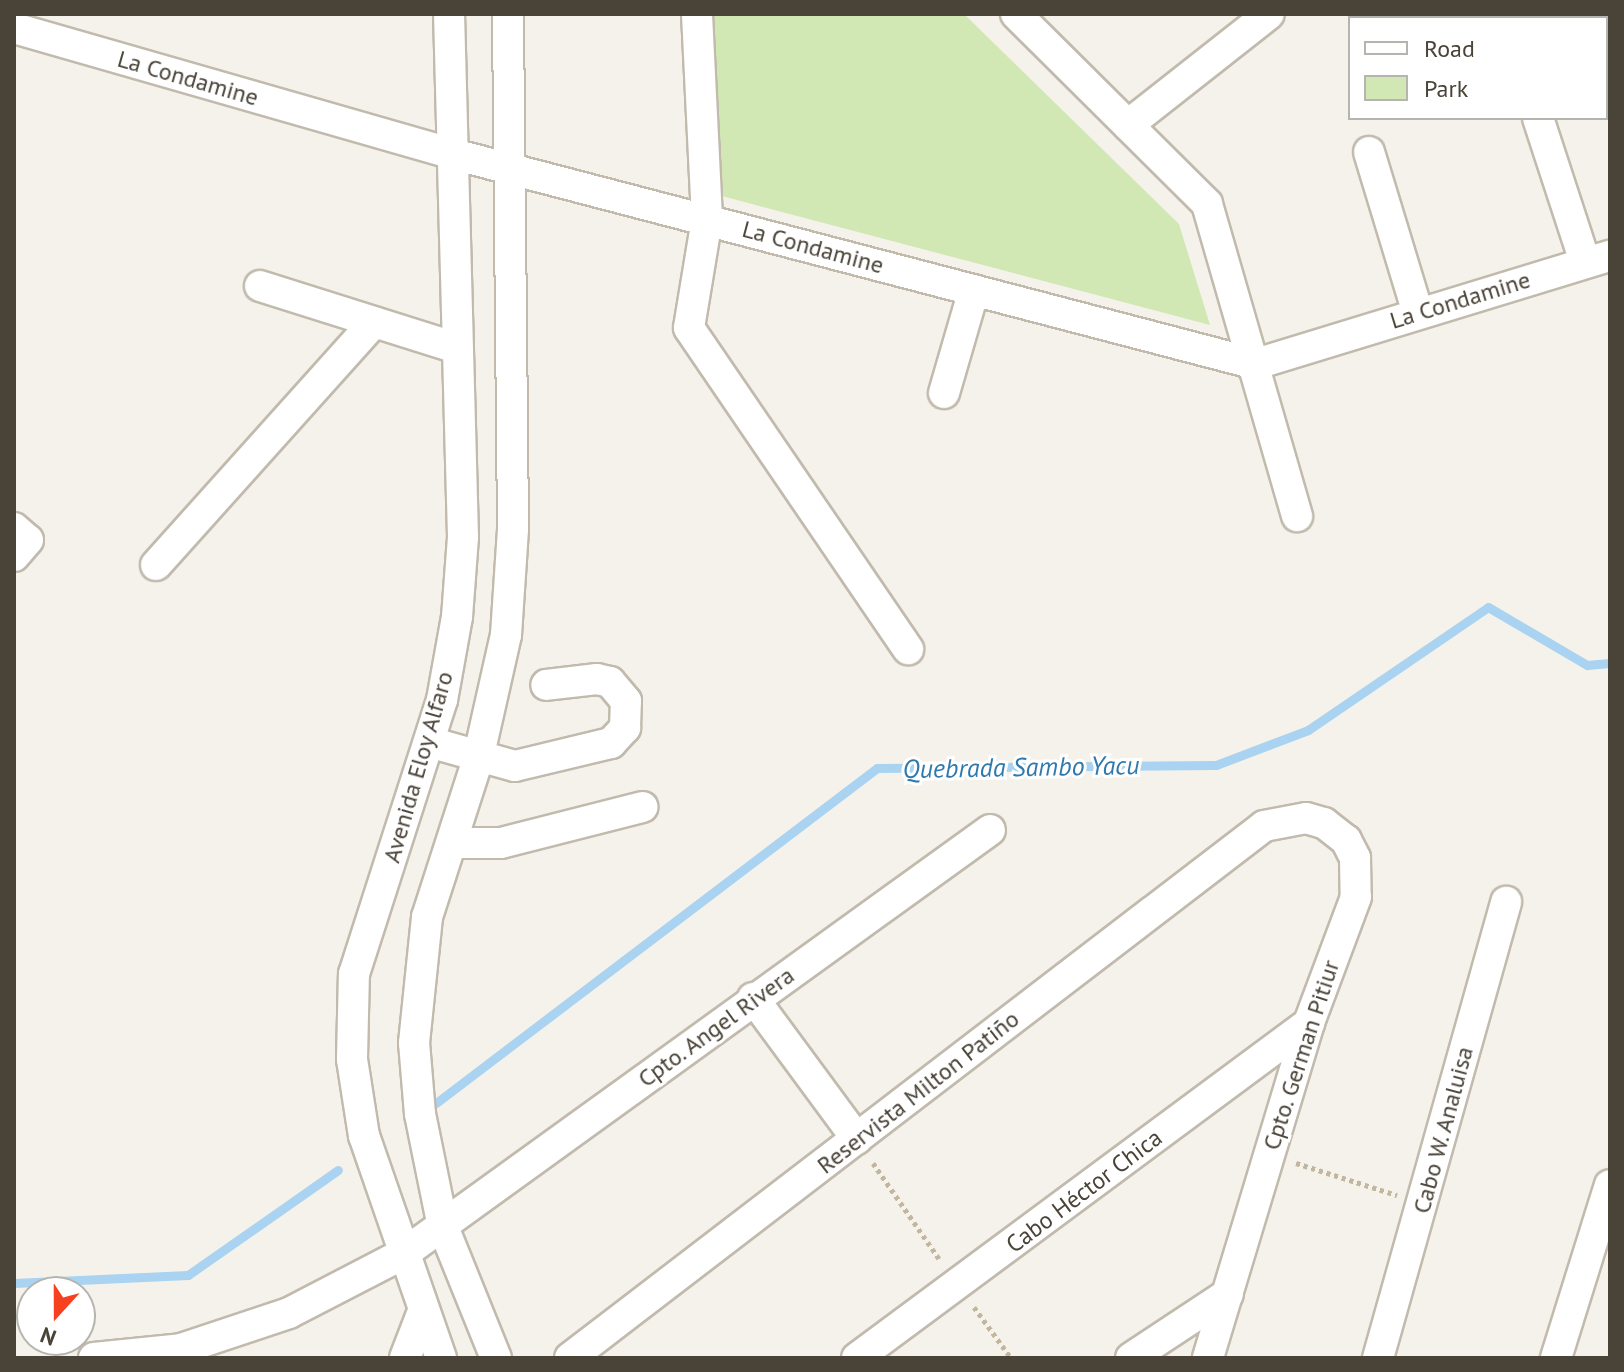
<!DOCTYPE html>
<html>
<head>
<meta charset="utf-8">
<style>
  body { margin:0 }
  #map { position:relative; width:1624px; height:1372px; overflow:hidden; background:#f5f2eb; font-family:"PT Sans",sans-serif }
  div>[style] { position:absolute }
  .green>* { inset:0; background:#d1e8b4 }
  .stream>* { height:9px; margin:-4.5px; padding:0 4.5px; transform-origin:4.5px; border-radius:4.5px; background:#a9d3f0 }
  .path>* { height:5px; margin-top:-2.5px; transform-origin:0; background:repeating-linear-gradient(90deg,#c2b69e 0 4px,transparent 0 8px) }
  .roads { filter:drop-shadow(2px 0 #c1baad) drop-shadow(-2px 0 #c1baad) drop-shadow(0 2px #c1baad) drop-shadow(0 -2px #c1baad) }
  .minor>* { height:30px; margin:-15px; padding:0 15px; transform-origin:15px; border-radius:15px; background:#fff }
  span { translate:-50% -50%; white-space:nowrap; text-align:center; line-height:1.15; -webkit-text-stroke:6px #fff; paint-order:stroke }
  .street-label { font-size:24px; color:#494338 }
  .water-label { font-size:26px; color:#3079ad; font-style:italic }
  .frame { position:absolute; inset:0; border:16px solid #494338; pointer-events:none }
  .legend { position:absolute; left:1348px; top:16px; width:260px; height:104px; box-sizing:border-box; background:#fff; border:2px solid #b6b4af; margin:0; padding:10px 14px; list-style:none; font-size:24px; color:#494338 }
  .legend li { display:flex; align-items:center; gap:16px; height:40px }
  .legend b { width:40px; border:2px solid #b6b4af }
  .north { position:absolute; left:16px; top:1276px; width:80px; height:80px; box-sizing:border-box; background:#fff; border:2px solid #b6b4af; border-radius:50%; rotate:201deg; font-size:22px; font-weight:700; line-height:32px; text-align:center; color:#494338 }
  .north::after { content:''; display:block; margin:auto; width:28px; height:36px; background:#f74020; clip-path:polygon(50% 0,100% 100%,50% 72%,0 100%) }
</style>
</head>
<body>
<div id="map">
  <div class="green">
    <div style="clip-path:polygon(714px 14px,964px 14px,1179px 224px,1210px 325px,718px 195px)"></div>
  </div>
  <div class="stream">
    <div style="left:436px;top:1103px;width:554px;rotate:-37.22deg"></div>
    <div style="left:877px;top:768px;width:339px;rotate:-0.5deg"></div>
    <div style="left:1216px;top:765px;width:98px;rotate:-20.8deg"></div>
    <div style="left:1308px;top:730px;width:218px;rotate:-34.3deg"></div>
    <div style="left:1488px;top:607px;width:115px;rotate:30.4deg"></div>
    <div style="left:1587px;top:665px;width:23px;rotate:-5deg"></div>
    <div style="left:14px;top:1283px;width:174px;rotate:-2.6deg"></div>
    <div style="left:188px;top:1275px;width:183px;rotate:-35deg"></div>
  </div>
  <div class="path">
    <div style="left:873px;top:1163px;width:118px;rotate:55.4deg"></div>
    <div style="left:1296px;top:1163px;width:106px;rotate:17.6deg"></div>
    <div style="left:974px;top:1307px;width:63px;rotate:54deg"></div>
  </div>
  <div class="roads">
    <div class="minor">
      <div style="left:697px;top:14px;width:205px;rotate:87.2deg"></div>
      <div style="left:707px;top:219px;width:110px;rotate:99.4deg"></div>
      <div style="left:689px;top:328px;width:389px;rotate:55.7deg"></div>
      <div style="left:1016px;top:14px;width:269px;rotate:44.8deg"></div>
      <div style="left:1207px;top:204px;width:325px;rotate:73.9deg"></div>
      <div style="left:14px;top:28px;width:457px;rotate:16deg"></div>
      <div style="left:453px;top:154px;width:830px;rotate:14.66deg"></div>
      <div style="left:1256px;top:364px;width:370px;rotate:-17deg"></div>
      <div style="left:1538px;top:118px;width:151px;rotate:71.9deg"></div>
      <div style="left:1128px;top:125px;width:179px;rotate:-38.2deg"></div>
      <div style="left:1369px;top:152px;width:168px;rotate:73.1deg"></div>
      <div style="left:260px;top:286px;width:207px;rotate:17.5deg"></div>
      <div style="left:944px;top:393px;width:107px;rotate:-73.8deg"></div>
      <div style="left:14px;top:528px;width:18px;rotate:41deg"></div>
      <div style="left:28px;top:540px;width:21px;rotate:131deg"></div>
      <div style="left:156px;top:565px;width:326px;rotate:-48.1deg"></div>
      <div style="left:429px;top:742px;width:89px;rotate:15.6deg"></div>
      <div style="left:515px;top:766px;width:99px;rotate:-13.5deg"></div>
      <div style="left:611px;top:743px;width:21px;rotate:-47deg"></div>
      <div style="left:625px;top:728px;width:27px;rotate:-88deg"></div>
      <div style="left:626px;top:701px;width:25px;rotate:-130deg"></div>
      <div style="left:610px;top:682px;width:13px;rotate:-167deg"></div>
      <div style="left:597px;top:679px;width:51px;rotate:173.3deg"></div>
      <div style="left:452px;top:843px;width:49px"></div>
      <div style="left:501px;top:843px;width:146px;rotate:-14.3deg"></div>
      <div style="left:753px;top:998px;width:175px;rotate:53.6deg"></div>
      <div style="left:94px;top:1358px;width:87px;rotate:-5.9deg"></div>
      <div style="left:181px;top:1349px;width:114px;rotate:-18.4deg"></div>
      <div style="left:289px;top:1313px;width:128px;rotate:-27.4deg"></div>
      <div style="left:403px;top:1254px;width:724px;rotate:-35.84deg"></div>
      <div style="left:405px;top:1358px;width:50px;rotate:-69deg"></div>
      <div style="left:441px;top:1358px;width:235px;rotate:-109.1deg"></div>
      <div style="left:364px;top:1136px;width:78px;rotate:-98.9deg"></div>
      <div style="left:352px;top:1059px;width:85px;rotate:-88.7deg"></div>
      <div style="left:354px;top:974px;width:288px;rotate:-72.2deg"></div>
      <div style="left:442px;top:700px;width:84px;rotate:-79.8deg"></div>
      <div style="left:457px;top:617px;width:80px;rotate:-85.7deg"></div>
      <div style="left:463px;top:537px;width:523px;rotate:-91.53deg"></div>
      <div style="left:496px;top:1358px;width:141px;rotate:-112deg"></div>
      <div style="left:443px;top:1227px;width:115px;rotate:-101.5deg"></div>
      <div style="left:420px;top:1114px;width:71px;rotate:-94.8deg"></div>
      <div style="left:414px;top:1043px;width:127px;rotate:-84.1deg"></div>
      <div style="left:427px;top:917px;width:166px;rotate:-72.1deg"></div>
      <div style="left:478px;top:759px;width:127px;rotate:-77.3deg"></div>
      <div style="left:506px;top:635px;width:106px;rotate:-86.2deg"></div>
      <div style="left:513px;top:529px;width:515px;rotate:-90.56deg"></div>
      <div style="left:570px;top:1358px;width:874px;rotate:-37.47deg"></div>
      <div style="left:1264px;top:826px;width:43px;rotate:-10.8deg"></div>
      <div style="left:1306px;top:818px;width:19px;rotate:16deg"></div>
      <div style="left:1324px;top:823px;width:28px;rotate:38deg"></div>
      <div style="left:1346px;top:840px;width:20px;rotate:63deg"></div>
      <div style="left:1355px;top:858px;width:39px;rotate:89deg"></div>
      <div style="left:1356px;top:897px;width:134px;rotate:110.5deg"></div>
      <div style="left:1309px;top:1023px;width:350px;rotate:106.8deg"></div>
      <div style="left:857px;top:1358px;width:563px;rotate:-36.54deg"></div>
      <div style="left:1131px;top:1358px;width:116px;rotate:-33.4deg"></div>
      <div style="left:1378px;top:1358px;width:474px;rotate:-74.3deg"></div>
      <div style="left:1556px;top:1358px;width:181px;rotate:-72.7deg"></div>
    </div>
  </div>
  <div class="street-label">
    <span style="left:188px;top:78px;rotate:16deg">La Condamine</span>
    <span style="left:813px;top:247px;rotate:15deg">La Condamine</span>
    <span style="left:1460px;top:300px;rotate:-17deg">La Condamine</span>
    <span style="left:418px;top:767px;rotate:-74deg">Avenida Eloy Alfaro</span>
    <span style="left:716px;top:1027px;rotate:-36deg">Cpto. Angel Rivera</span>
    <span style="left:1301px;top:1055px;rotate:-72deg">Cpto. German Pitiur</span>
    <span style="left:918px;top:1092px;rotate:-38deg">Reservista Milton Patiño</span>
    <span style="left:1443px;top:1130px;rotate:-75deg">Cabo W. Analuisa</span>
    <span style="left:1084px;top:1191px;rotate:-37deg">Cabo Héctor Chica</span>
  </div>
  <div class="water-label">
    <span style="left:1021px;top:767px;rotate:-1deg">Quebrada Sambo Yacu</span>
  </div>
  <div class="frame"></div>
  <ul class="legend">
  <li><b style="height:10px;background:#fff"></b>Road</li>
  <li><b style="height:22px;background:#d1e8b4"></b>Park</li>
  </ul>
  <div class="north">N</div>
</div>
</body>
</html>
